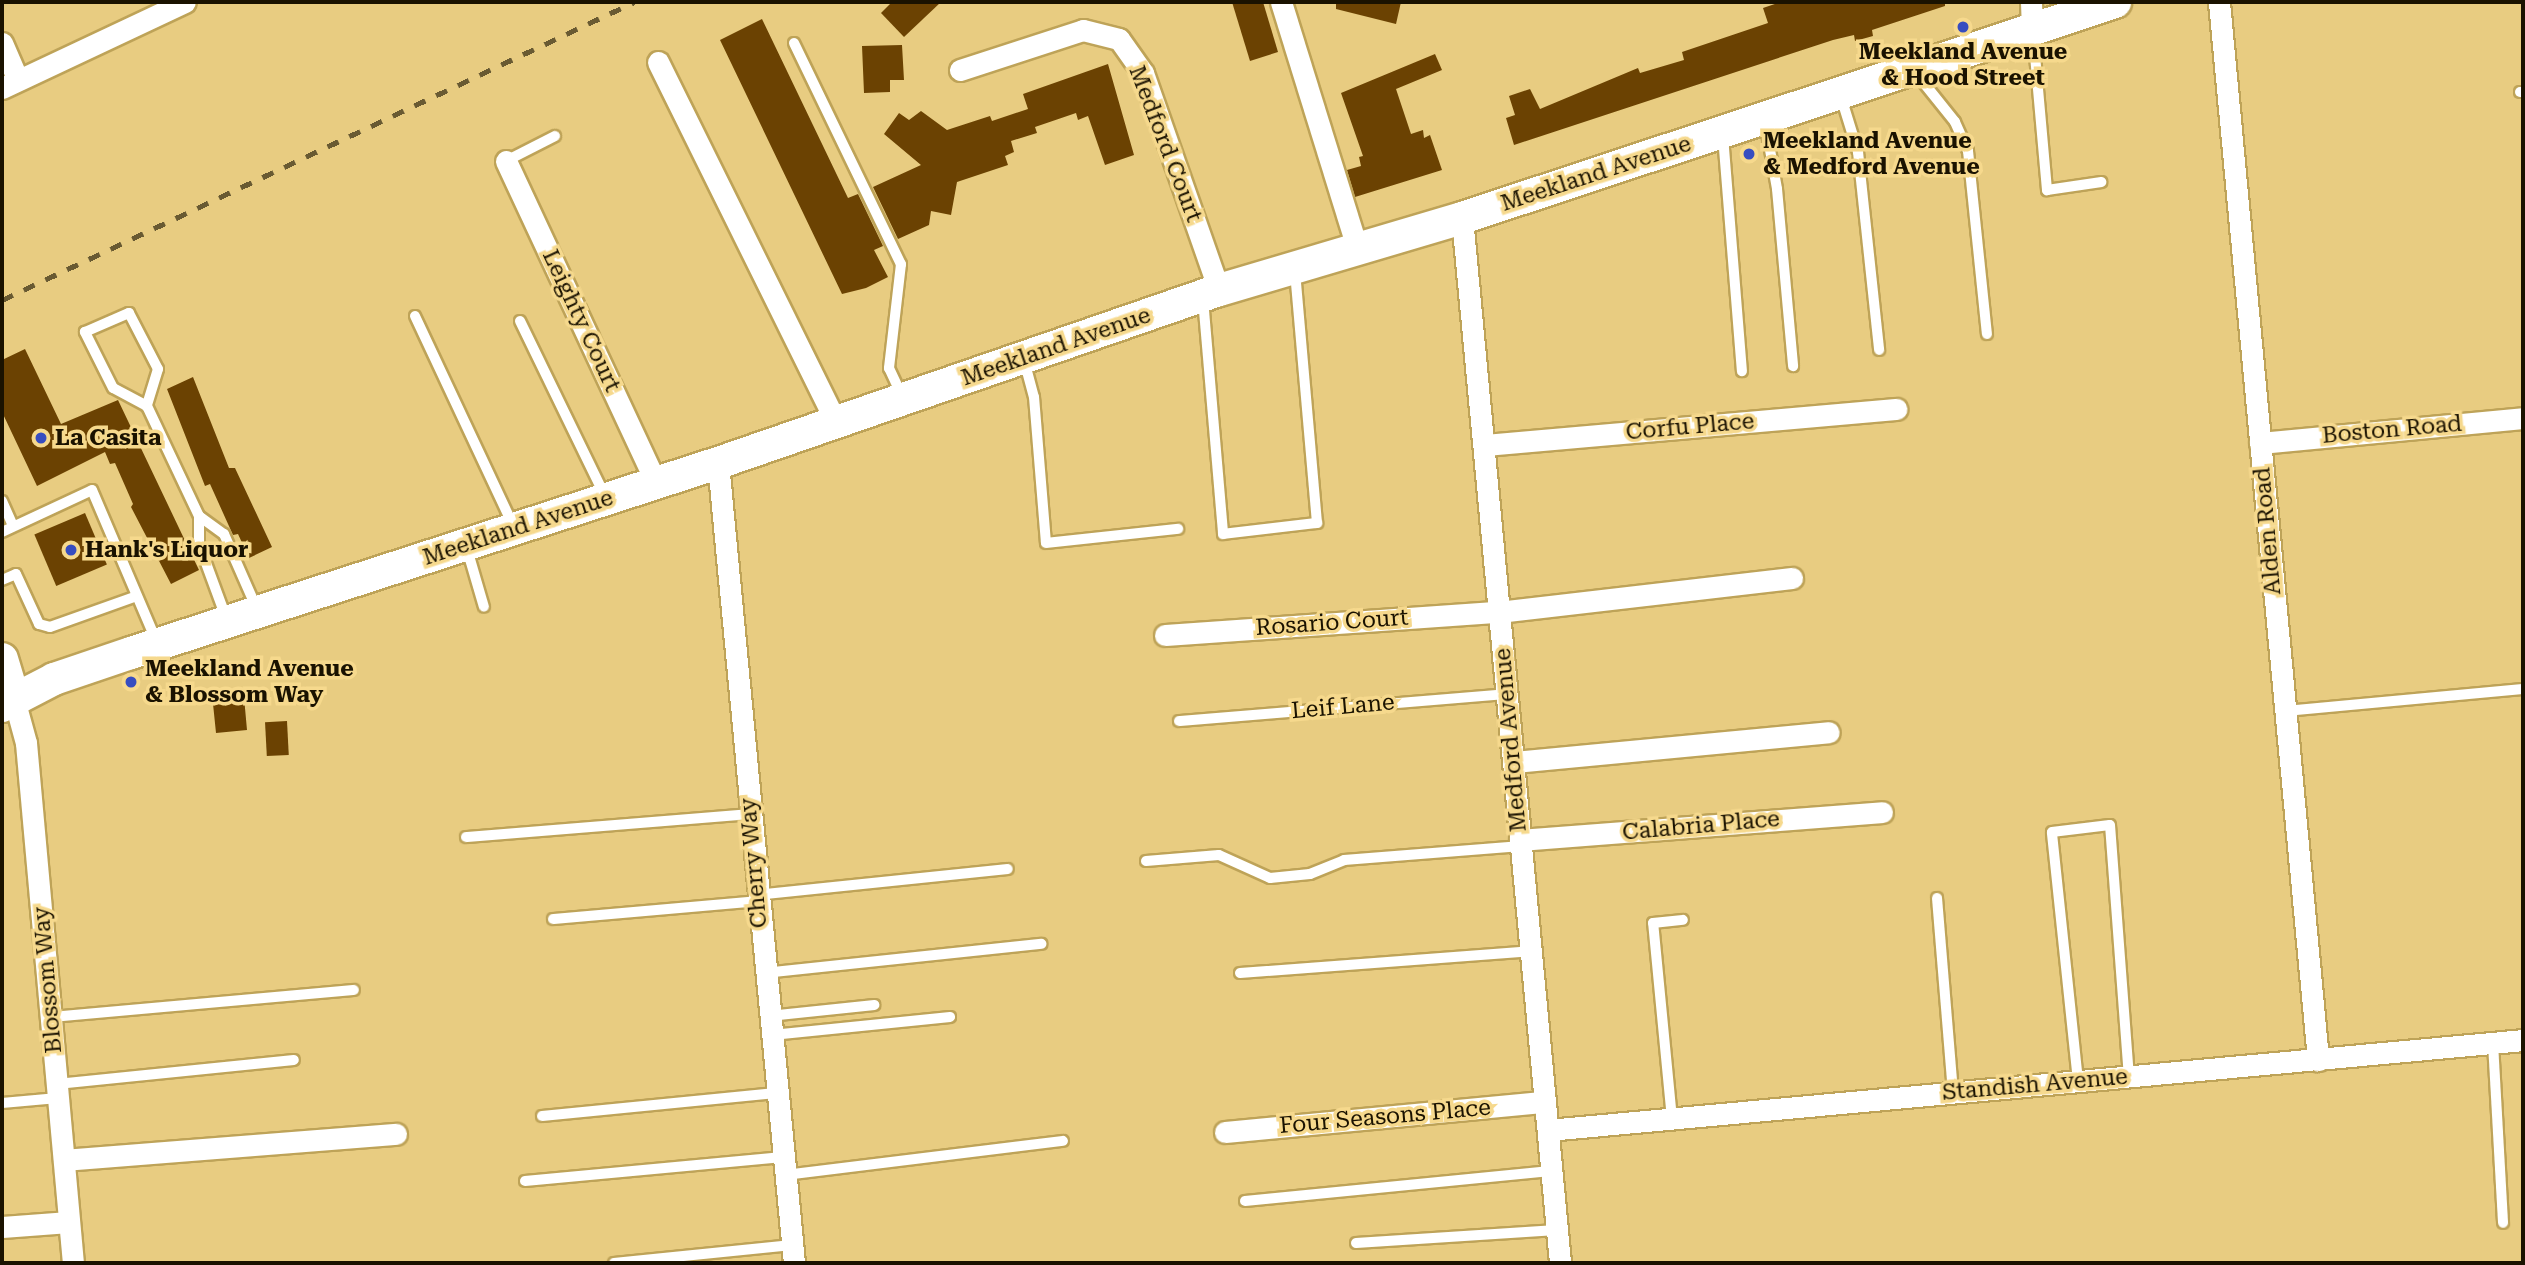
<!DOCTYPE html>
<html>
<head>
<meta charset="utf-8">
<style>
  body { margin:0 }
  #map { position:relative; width:2525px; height:1265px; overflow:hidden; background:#e8cc81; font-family:"Roboto Serif",serif }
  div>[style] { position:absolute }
  .building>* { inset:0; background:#6b4202; transform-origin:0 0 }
  .roads { filter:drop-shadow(2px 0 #bea358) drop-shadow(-2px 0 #bea358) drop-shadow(0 2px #bea358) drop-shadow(0 -2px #bea358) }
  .lane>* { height:10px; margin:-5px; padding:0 5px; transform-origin:5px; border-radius:5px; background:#fff }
  .street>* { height:21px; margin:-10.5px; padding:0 10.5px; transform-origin:10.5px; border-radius:10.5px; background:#fff }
  .secondary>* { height:32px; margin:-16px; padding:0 16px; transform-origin:16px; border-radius:16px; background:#fff }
  .rail>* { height:5px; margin-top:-2.5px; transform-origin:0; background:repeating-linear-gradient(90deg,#695a32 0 12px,transparent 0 24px) }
  .dots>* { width:19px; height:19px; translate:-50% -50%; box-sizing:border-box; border:4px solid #f6d98d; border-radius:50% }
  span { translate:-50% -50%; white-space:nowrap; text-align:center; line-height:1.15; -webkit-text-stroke:7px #f6d98d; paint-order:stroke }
  .poi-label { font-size:23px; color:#1a1200; font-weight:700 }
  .left { translate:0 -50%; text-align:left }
  .street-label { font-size:23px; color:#1a1200 }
  .frame { position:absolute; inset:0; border:4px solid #1a1200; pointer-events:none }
</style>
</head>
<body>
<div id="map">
  <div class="building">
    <div style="clip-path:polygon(892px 2px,941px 2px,904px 37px,881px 13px)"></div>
    <div style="clip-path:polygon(1232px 2px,1263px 2px,1278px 52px,1250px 61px)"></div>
    <div style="clip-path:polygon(1336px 2px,1401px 2px,1396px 24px,1336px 9px)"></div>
    <div style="clip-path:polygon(1781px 2px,1945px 2px,1945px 6px,1872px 30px,1873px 36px,1855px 41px,1854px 35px,1833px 40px,1514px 145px,1506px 118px,1515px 115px,1509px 96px,1530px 89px,1540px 109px,1638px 68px,1640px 73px,1684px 60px,1682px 52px,1768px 23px,1763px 8px)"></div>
    <div style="clip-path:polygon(762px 19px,848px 198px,858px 194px,883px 246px,874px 250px,888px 277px,866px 288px,842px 294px,720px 40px)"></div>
    <div style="clip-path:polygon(902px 45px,904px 80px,890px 80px,890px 92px,864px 93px,862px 46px)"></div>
    <div style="clip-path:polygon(1435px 54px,1442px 70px,1396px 89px,1411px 134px,1423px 130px,1424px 138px,1430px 135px,1442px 170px,1355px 197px,1347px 170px,1361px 166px,1359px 157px,1363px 156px,1341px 93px)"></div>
    <div style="clip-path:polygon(1108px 64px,1134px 155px,1105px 165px,1088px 116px,1078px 120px,1076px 113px,1035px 127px,1037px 133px,1011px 141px,1014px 152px,1005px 156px,1008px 165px,957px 182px,951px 215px,931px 211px,929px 225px,898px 239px,873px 187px,921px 165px,884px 134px,899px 113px,909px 120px,921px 111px,947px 130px,990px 116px,992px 121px,1028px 109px,1023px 94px)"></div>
    <div style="clip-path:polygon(25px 349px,61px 424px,118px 400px,199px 570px,171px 584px,131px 507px,133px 504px,115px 463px,110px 464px,105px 452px,37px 486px,2px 412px,2px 360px)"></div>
    <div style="clip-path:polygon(193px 377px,229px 468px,235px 468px,272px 547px,249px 558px,238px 534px,233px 535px,210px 484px,205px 486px,167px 389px)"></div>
    <div style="left:85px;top:513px;width:56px;height:55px;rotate:67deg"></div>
    <div style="clip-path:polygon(229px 692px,231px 699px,244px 697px,247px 730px,216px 733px,212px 694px)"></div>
    <div style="left:287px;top:721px;width:34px;height:22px;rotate:87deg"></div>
  </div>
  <div class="roads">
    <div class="lane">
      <div style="left:2033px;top:33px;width:158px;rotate:84.9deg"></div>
      <div style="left:2047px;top:190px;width:55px;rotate:-8.4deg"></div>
      <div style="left:794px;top:43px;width:246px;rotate:64.2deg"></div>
      <div style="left:901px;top:264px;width:105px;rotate:96.6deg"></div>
      <div style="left:889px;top:368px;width:31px;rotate:65deg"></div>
      <div style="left:1915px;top:72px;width:64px;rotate:51.3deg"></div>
      <div style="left:1955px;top:122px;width:32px;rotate:66deg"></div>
      <div style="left:1968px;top:151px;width:184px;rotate:84.1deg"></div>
      <div style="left:2520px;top:92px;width:3px"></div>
      <div style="left:1841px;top:97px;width:58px;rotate:72.8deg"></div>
      <div style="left:1858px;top:152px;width:199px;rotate:83.9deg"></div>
      <div style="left:1765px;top:122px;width:68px;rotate:79.8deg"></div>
      <div style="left:1777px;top:189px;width:178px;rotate:84.8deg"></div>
      <div style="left:1723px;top:136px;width:236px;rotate:85.4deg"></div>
      <div style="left:506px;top:161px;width:55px;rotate:-27deg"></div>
      <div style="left:1203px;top:299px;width:236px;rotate:85.1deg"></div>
      <div style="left:1223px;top:534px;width:95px;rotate:-6.7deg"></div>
      <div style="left:1317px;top:523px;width:253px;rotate:-95deg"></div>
      <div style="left:415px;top:316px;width:231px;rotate:64.9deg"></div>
      <div style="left:520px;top:321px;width:197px;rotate:64.1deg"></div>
      <div style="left:1024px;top:360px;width:38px;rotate:75deg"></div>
      <div style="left:1034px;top:397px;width:146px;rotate:85.3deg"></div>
      <div style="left:1046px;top:543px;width:133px;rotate:-6.1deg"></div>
      <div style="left:147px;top:406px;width:38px;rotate:-152deg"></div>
      <div style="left:113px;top:388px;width:63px;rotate:-116.6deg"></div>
      <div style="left:85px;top:332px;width:48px;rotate:-23.4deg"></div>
      <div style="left:129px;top:313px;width:63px;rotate:62.6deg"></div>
      <div style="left:158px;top:369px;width:39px;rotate:107deg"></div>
      <div style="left:147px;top:406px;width:122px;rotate:64.7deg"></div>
      <div style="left:199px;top:516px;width:31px;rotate:36deg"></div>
      <div style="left:224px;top:534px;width:82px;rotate:66.3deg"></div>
      <div style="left:2px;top:501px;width:27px;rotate:66deg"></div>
      <div style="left:199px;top:516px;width:28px;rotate:90deg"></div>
      <div style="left:199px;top:544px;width:81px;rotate:69.8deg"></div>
      <div style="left:2px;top:532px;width:99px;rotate:-25deg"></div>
      <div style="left:92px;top:490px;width:163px;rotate:66.9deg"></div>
      <div style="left:467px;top:549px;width:60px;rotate:73.7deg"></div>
      <div style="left:2px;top:580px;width:15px;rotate:-23deg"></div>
      <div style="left:16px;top:574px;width:55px;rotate:65.3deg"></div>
      <div style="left:39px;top:624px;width:11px;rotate:15deg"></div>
      <div style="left:50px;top:627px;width:92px;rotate:-19.6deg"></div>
      <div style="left:2285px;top:711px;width:239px;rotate:-5.3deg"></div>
      <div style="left:1179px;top:721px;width:329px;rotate:-4.7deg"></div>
      <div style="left:466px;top:837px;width:284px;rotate:-4.6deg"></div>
      <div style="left:1146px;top:861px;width:73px;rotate:-4.7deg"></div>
      <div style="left:1219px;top:855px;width:56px;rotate:24.3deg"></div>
      <div style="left:1270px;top:878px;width:40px;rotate:-5.7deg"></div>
      <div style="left:1310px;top:874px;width:37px;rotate:-22deg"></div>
      <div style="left:1344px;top:860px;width:178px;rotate:-4.5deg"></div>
      <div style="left:756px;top:895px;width:253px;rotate:-5.9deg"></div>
      <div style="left:1937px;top:898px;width:195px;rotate:85.3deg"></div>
      <div style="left:553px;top:919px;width:205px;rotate:-5deg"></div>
      <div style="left:764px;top:973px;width:279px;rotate:-6deg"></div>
      <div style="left:1240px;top:973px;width:291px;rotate:-4.3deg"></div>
      <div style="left:769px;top:1016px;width:106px;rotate:-6deg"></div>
      <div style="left:51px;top:1017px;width:304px;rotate:-5.1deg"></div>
      <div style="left:772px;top:1035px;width:179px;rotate:-5.8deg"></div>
      <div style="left:2493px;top:1043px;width:180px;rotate:86.8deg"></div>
      <div style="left:2078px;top:1081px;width:250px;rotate:-96deg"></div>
      <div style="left:2052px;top:832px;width:58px;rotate:-6.9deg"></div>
      <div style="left:2110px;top:825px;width:253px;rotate:85.7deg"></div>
      <div style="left:57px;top:1084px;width:238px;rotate:-5.8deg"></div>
      <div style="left:2px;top:1103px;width:56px;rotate:-5.1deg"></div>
      <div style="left:542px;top:1116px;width:235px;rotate:-5.6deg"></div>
      <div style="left:1672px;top:1119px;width:197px;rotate:-95.5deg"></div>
      <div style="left:1653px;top:923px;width:30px;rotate:-6deg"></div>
      <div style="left:785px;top:1175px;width:280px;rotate:-7deg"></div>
      <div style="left:525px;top:1181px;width:259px;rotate:-5.3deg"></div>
      <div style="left:1245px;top:1201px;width:307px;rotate:-5.6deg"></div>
      <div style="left:1356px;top:1243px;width:201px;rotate:-3.7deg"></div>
      <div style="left:614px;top:1263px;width:179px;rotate:-5.8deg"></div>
    </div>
    <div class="street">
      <div style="left:1281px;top:2px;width:260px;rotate:72.8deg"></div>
      <div style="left:2031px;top:2px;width:25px;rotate:88deg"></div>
      <div style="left:2219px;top:2px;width:1063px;rotate:84.65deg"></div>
      <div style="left:2px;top:43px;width:40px;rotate:66.6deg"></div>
      <div style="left:658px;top:62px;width:402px;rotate:63.7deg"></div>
      <div style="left:960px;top:70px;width:129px;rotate:-18deg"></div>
      <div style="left:1083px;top:30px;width:37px;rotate:14deg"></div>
      <div style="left:1119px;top:39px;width:42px;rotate:54.8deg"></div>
      <div style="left:1143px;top:73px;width:230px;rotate:70.7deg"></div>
      <div style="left:2px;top:88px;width:202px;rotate:-25.2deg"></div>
      <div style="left:506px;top:161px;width:353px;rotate:65deg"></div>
      <div style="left:1462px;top:218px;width:1050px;rotate:84.64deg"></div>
      <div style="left:2260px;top:443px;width:264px;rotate:-5.4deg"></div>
      <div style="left:1484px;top:445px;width:414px;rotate:-5deg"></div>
      <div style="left:718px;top:463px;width:804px;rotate:84.57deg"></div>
      <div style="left:1165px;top:635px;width:334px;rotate:-4deg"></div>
      <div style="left:1498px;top:612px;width:296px;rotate:-6.6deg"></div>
      <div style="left:14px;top:699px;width:46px;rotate:74.7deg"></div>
      <div style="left:26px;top:743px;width:522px;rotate:84.84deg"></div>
      <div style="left:1514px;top:762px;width:316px;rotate:-5.4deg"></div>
      <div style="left:1520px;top:840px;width:363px;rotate:-4.4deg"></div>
      <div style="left:1548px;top:1130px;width:979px;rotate:-5.27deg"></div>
      <div style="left:1225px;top:1132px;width:321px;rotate:-5.4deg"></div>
      <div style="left:64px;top:1160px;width:333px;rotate:-4.5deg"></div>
      <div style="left:2px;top:1227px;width:67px;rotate:-4.3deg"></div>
    </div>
    <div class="secondary">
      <div style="left:2px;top:659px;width:42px;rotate:73.3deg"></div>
      <div style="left:2px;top:706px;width:59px;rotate:-27.4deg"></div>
      <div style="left:54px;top:679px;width:81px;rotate:-18.7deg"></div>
      <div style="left:131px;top:653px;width:617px;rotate:-17.94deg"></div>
      <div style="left:718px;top:463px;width:530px;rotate:-19.05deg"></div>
      <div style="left:1219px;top:290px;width:253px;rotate:-16.5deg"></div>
      <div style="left:1462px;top:218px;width:688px;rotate:-18.3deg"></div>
    </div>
  </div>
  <div class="rail">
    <div style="left:2px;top:300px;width:699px;rotate:-25.24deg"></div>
  </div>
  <div class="dots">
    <div style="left:1963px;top:27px;background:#374dc0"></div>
    <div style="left:1749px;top:154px;background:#374dc0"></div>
    <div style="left:41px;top:438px;background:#374dc0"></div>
    <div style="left:71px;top:550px;background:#374dc0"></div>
    <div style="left:131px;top:682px;background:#374dc0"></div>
  </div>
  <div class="poi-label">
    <span style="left:1963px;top:65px">Meekland Avenue<br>&amp; Hood Street</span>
    <span class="left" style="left:1763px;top:154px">Meekland Avenue<br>&amp; Medford Avenue</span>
    <span class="left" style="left:55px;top:438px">La Casita</span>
    <span class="left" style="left:85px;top:550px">Hank's Liquor</span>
    <span class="left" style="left:145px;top:682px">Meekland Avenue<br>&amp; Blossom Way</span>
  </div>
  <div class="street-label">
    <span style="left:1165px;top:144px;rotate:69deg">Medford Court</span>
    <span style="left:1596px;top:174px;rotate:-18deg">Meekland Avenue</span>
    <span style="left:581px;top:321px;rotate:65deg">Leighty Court</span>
    <span style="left:1056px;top:347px;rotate:-19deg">Meekland Avenue</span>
    <span style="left:1690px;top:427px;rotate:-5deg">Corfu Place</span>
    <span style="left:2392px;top:430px;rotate:-5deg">Boston Road</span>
    <span style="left:518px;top:528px;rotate:-18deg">Meekland Avenue</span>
    <span style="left:2268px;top:531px;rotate:-95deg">Alden Road</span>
    <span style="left:1332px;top:623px;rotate:-4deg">Rosario Court</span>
    <span style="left:1343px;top:707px;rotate:-5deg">Leif Lane</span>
    <span style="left:1511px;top:740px;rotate:-95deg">Medford Avenue</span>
    <span style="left:1701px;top:826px;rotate:-5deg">Calabria Place</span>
    <span style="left:754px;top:863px;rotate:-95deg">Cherry Way</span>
    <span style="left:48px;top:980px;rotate:-95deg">Blossom Way</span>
    <span style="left:2035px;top:1085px;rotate:-5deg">Standish Avenue</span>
    <span style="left:1385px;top:1117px;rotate:-5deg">Four Seasons Place</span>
  </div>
  <div class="frame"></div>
</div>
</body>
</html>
